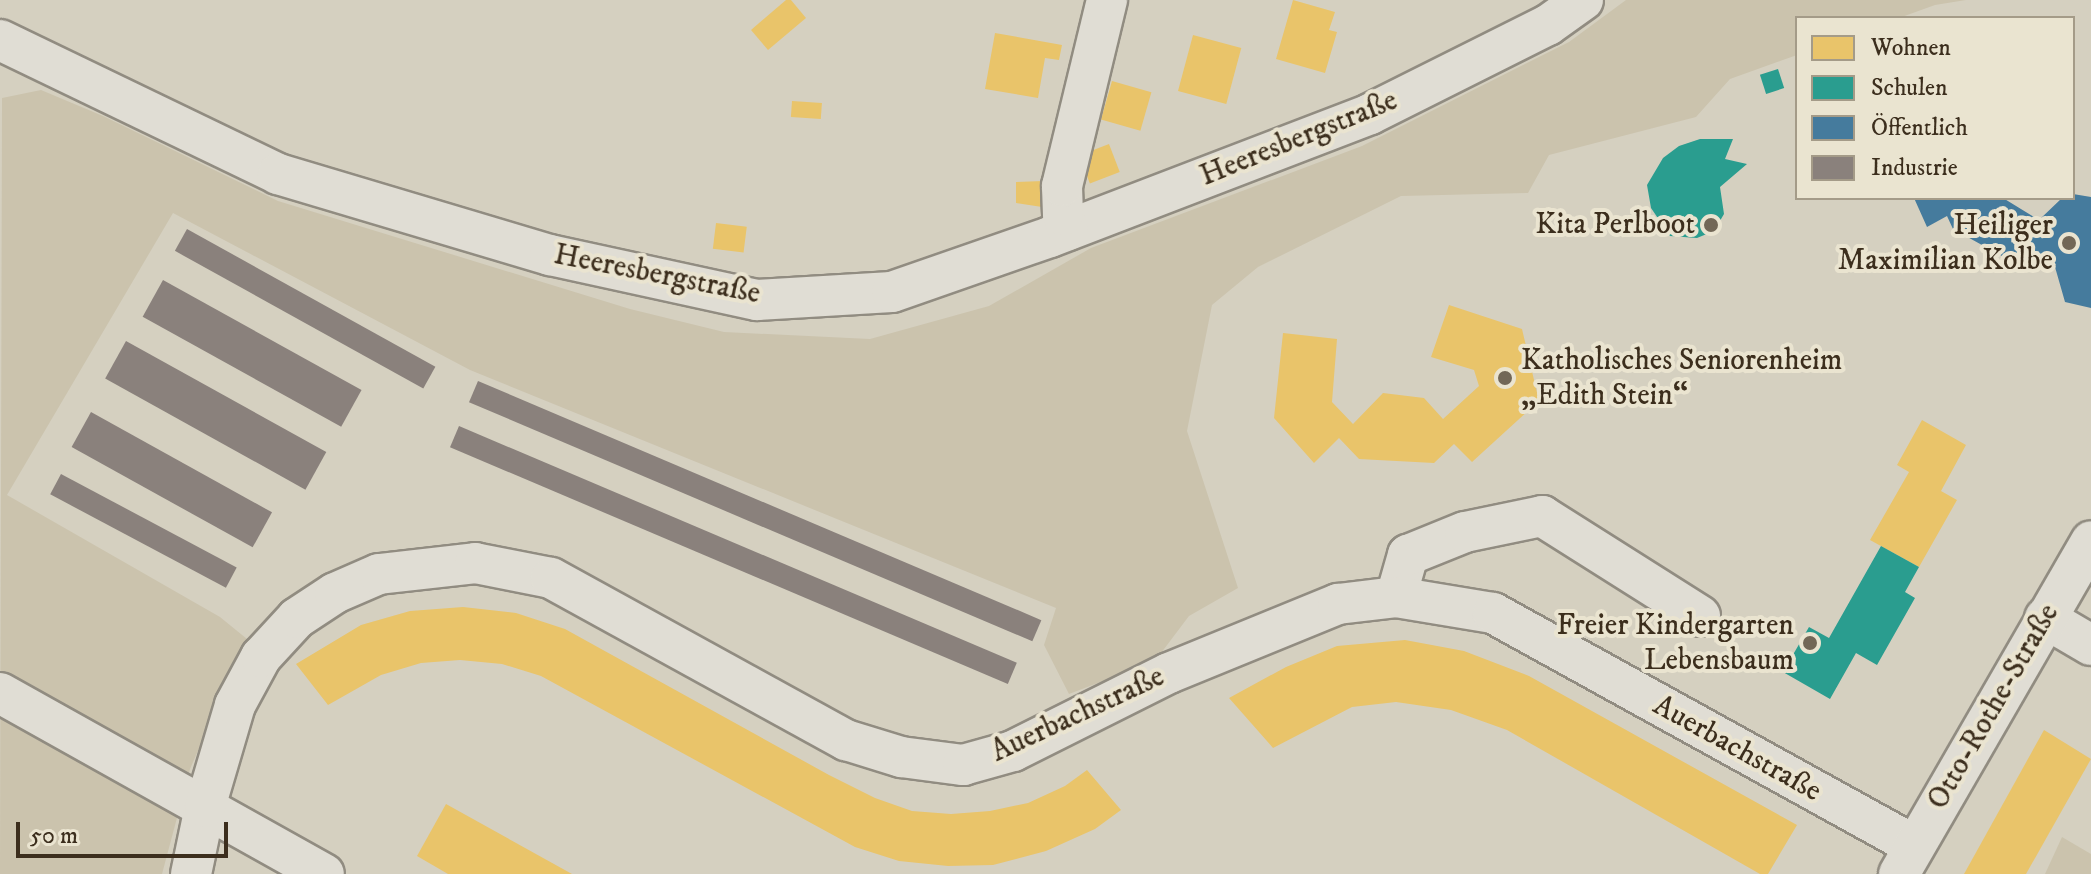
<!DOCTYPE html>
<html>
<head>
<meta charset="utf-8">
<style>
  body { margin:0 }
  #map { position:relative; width:2091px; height:874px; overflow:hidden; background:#d5d0c0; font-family:"IM FELL DW Pica",serif }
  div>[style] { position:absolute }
  .green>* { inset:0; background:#cbc3ad }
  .homes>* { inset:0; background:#e9c46a; transform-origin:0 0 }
  .schools>* { inset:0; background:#2a9d8f; transform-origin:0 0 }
  .public>* { inset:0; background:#457b9d }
  .industry>* { inset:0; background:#8a817c; transform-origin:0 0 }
  .roads { filter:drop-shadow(2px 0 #918c81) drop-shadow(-2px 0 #918c81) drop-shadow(0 2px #918c81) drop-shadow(0 -2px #918c81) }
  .minor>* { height:40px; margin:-20px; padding:0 20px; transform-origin:20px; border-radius:20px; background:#e0ddd4 }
  .dots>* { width:22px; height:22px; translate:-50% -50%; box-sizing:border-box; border:4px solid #eae4d0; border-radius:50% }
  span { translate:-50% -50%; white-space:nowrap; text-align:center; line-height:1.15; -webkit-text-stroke:8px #eae4d0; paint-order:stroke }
  .street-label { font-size:30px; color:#3c2e1d }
  .poi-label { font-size:30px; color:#3c2e1d }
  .right { translate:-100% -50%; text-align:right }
  .left { translate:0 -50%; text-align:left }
  .legend { position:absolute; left:1795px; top:16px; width:280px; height:184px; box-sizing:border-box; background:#eae4d0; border:2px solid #a49b88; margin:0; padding:10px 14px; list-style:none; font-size:24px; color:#3c2e1d }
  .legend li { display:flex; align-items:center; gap:16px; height:40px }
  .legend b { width:40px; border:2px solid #a49b88 }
  .scale { position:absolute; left:16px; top:822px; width:212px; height:36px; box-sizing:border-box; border:4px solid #3c2e1d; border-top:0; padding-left:10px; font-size:24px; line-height:28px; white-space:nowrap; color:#3c2e1d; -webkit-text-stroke:6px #eae4d0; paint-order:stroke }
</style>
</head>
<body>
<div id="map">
  <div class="green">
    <div style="clip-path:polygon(1626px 0,1966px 0,1935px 5px,1899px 18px,1797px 18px,1797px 55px,1730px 79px,1696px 117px,1549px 155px,1528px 193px,1401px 196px,1258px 267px,1212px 305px,1187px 431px,1238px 588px,1189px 616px,1155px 661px,1069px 694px,1044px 645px,1056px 608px,470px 370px,173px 213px,7px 495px,220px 617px,247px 639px,190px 769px,162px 874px,0 874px,2px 98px,41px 90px,103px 116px,278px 201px,630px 309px,724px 332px,870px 339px,989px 306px,1091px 248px,1362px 146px,1569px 42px)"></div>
    <div style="clip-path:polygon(2062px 837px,2091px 854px,2091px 874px,2045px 874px)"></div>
  </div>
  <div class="homes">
    <div style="clip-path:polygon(786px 0,791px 0,806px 18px,768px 50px,751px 30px)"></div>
    <div style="clip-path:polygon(1293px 0,1335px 12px,1329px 30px,1337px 32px,1325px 73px,1276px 59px)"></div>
    <div style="clip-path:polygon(995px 33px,1062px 45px,1059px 60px,1045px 58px,1038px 98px,985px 89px)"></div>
    <div style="left:1193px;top:35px;width:50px;height:58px;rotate:15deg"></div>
    <div style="left:1112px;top:81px;width:41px;height:40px;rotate:16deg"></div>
    <div style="left:792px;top:101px;width:30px;height:16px;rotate:4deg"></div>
    <div style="left:1109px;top:144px;width:30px;height:32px;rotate:69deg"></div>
    <div style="clip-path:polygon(1043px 181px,1042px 207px,1016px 203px,1016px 182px)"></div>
    <div style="left:716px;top:223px;width:31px;height:26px;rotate:7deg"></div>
    <div style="clip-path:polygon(1449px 305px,1522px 329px,1539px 401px,1472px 462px,1454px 444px,1434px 463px,1359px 459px,1339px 438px,1314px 463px,1274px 418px,1283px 333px,1337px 339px,1332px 402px,1353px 424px,1383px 393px,1424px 398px,1443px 419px,1479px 386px,1474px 370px,1431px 357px)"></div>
    <div style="clip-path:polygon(1922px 420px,1966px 445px,1941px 491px,1957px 500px,1919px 567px,1870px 540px,1909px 472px,1897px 465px)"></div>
    <div style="clip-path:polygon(463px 607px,516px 613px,565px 629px,829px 775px,875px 798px,912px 811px,951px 814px,990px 811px,1028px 803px,1065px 786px,1087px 770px,1121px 810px,1095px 829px,1046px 851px,993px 865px,948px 866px,899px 861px,855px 847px,541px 676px,502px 664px,460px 660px,421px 663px,381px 675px,328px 705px,296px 664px,361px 625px,410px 611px)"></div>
    <div style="clip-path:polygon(1405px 640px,1464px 651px,1529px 676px,1797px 825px,1768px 874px,1760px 874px,1507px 730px,1451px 710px,1396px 702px,1352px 707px,1273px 748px,1229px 698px,1286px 667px,1337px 646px)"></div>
    <div style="clip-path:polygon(2044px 730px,2091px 759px,2026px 874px,1964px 874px)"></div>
    <div style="clip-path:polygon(446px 804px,572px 874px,448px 874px,417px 856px)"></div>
  </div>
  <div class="schools">
    <div style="left:1778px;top:69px;width:20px;height:19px;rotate:72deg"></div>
    <div style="clip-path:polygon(1700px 139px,1733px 139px,1725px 159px,1747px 164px,1720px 187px,1724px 214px,1714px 231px,1697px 238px,1670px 236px,1651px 208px,1647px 185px,1663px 158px,1679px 146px)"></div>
    <div style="clip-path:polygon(1881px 546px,1919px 567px,1905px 592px,1915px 598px,1877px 665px,1856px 653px,1830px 699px,1783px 672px,1809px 627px,1829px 638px)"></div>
  </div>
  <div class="public">
    <div style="clip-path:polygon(2073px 194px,2091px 197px,2091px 308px,2065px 302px,2055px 267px,2029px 271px,1953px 229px,1947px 216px,1927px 227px,1914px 198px,2003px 198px,2039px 220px,2062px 198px,2073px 198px)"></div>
  </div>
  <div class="industry">
    <div style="left:187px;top:229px;width:284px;height:25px;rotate:29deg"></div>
    <div style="left:163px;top:280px;width:227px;height:42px;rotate:29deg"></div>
    <div style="left:126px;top:341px;width:229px;height:43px;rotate:29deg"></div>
    <div style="left:478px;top:381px;width:612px;height:23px;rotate:23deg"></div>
    <div style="left:91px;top:412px;width:207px;height:40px;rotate:29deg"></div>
    <div style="left:459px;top:426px;width:606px;height:23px;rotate:23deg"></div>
    <div style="left:61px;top:474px;width:199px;height:23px;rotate:28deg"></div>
  </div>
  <div class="roads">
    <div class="minor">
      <div style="left:0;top:40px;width:309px;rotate:25.7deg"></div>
      <div style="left:278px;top:174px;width:284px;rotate:16.6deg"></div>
      <div style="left:550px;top:255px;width:212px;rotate:12.3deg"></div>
      <div style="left:757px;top:300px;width:135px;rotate:-3.4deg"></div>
      <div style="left:892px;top:292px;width:167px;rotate:-19.2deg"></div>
      <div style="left:1050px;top:237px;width:343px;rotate:-21deg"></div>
      <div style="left:1370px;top:114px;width:199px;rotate:-26.6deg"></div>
      <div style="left:1548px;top:25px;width:43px;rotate:-35.5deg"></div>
      <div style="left:1068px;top:230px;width:16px;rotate:-108deg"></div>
      <div style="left:1063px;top:215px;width:29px;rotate:-92deg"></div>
      <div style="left:1062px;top:186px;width:191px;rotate:-76.4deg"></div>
      <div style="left:1396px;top:597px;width:44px;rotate:-74.1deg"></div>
      <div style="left:1408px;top:555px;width:61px;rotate:-22deg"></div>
      <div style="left:1465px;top:532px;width:79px;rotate:-11.7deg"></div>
      <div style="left:1542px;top:516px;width:187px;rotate:32.3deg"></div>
      <div style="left:2045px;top:618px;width:53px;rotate:30.4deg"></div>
      <div style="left:0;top:693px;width:371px;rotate:29.2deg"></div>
      <div style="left:191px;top:874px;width:68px;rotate:-78.2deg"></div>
      <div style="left:205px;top:807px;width:106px;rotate:-73.6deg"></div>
      <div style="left:235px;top:705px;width:55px;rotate:-61.6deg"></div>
      <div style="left:261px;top:657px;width:53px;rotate:-47.3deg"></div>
      <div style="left:297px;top:618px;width:45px;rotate:-33.3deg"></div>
      <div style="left:335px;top:593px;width:48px;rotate:-23.4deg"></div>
      <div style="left:379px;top:574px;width:97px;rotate:-6.5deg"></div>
      <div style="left:475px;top:563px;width:77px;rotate:11.2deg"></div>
      <div style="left:551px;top:578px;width:337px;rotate:28.8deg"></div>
      <div style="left:846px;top:740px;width:58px;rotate:17.2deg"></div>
      <div style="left:901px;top:757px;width:63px;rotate:7.4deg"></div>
      <div style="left:963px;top:765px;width:52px;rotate:-15.6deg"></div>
      <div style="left:1013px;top:751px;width:174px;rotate:-26.6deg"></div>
      <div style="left:1169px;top:673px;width:183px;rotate:-22.2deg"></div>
      <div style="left:1338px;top:604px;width:58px;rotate:-6.9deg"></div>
      <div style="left:1396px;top:597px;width:98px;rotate:9.4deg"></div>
      <div style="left:1493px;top:613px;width:480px;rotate:28.9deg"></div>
      <div style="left:1899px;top:874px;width:384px;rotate:-60deg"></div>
    </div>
  </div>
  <div class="dots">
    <div style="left:1711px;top:225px;background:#726756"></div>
    <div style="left:2069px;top:243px;background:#726756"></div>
    <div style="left:1505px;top:378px;background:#726756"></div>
    <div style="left:1810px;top:643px;background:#726756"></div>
  </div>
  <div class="street-label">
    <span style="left:1299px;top:139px;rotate:-22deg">Heeresbergstraße</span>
    <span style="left:657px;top:275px;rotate:11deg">Heeresbergstraße</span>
    <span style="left:1994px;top:707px;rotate:-60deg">Otto-Rothe-Straße</span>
    <span style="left:1078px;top:715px;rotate:-25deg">Auerbachstraße</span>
    <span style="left:1737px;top:749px;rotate:29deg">Auerbachstraße</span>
  </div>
  <div class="poi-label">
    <span class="right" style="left:1695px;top:225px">Kita Perlboot</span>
    <span class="right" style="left:2053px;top:243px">Heiliger<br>Maximilian Kolbe</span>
    <span class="left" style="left:1521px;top:378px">Katholisches Seniorenheim<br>„Edith Stein“</span>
    <span class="right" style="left:1794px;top:643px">Freier Kindergarten<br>Lebensbaum</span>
  </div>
  <ul class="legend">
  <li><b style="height:22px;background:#e9c46a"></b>Wohnen</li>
  <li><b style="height:22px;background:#2a9d8f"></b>Schulen</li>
  <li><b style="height:22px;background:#457b9d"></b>Öffentlich</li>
  <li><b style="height:22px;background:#8a817c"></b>Industrie</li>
  </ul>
  <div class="scale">50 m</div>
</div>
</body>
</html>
